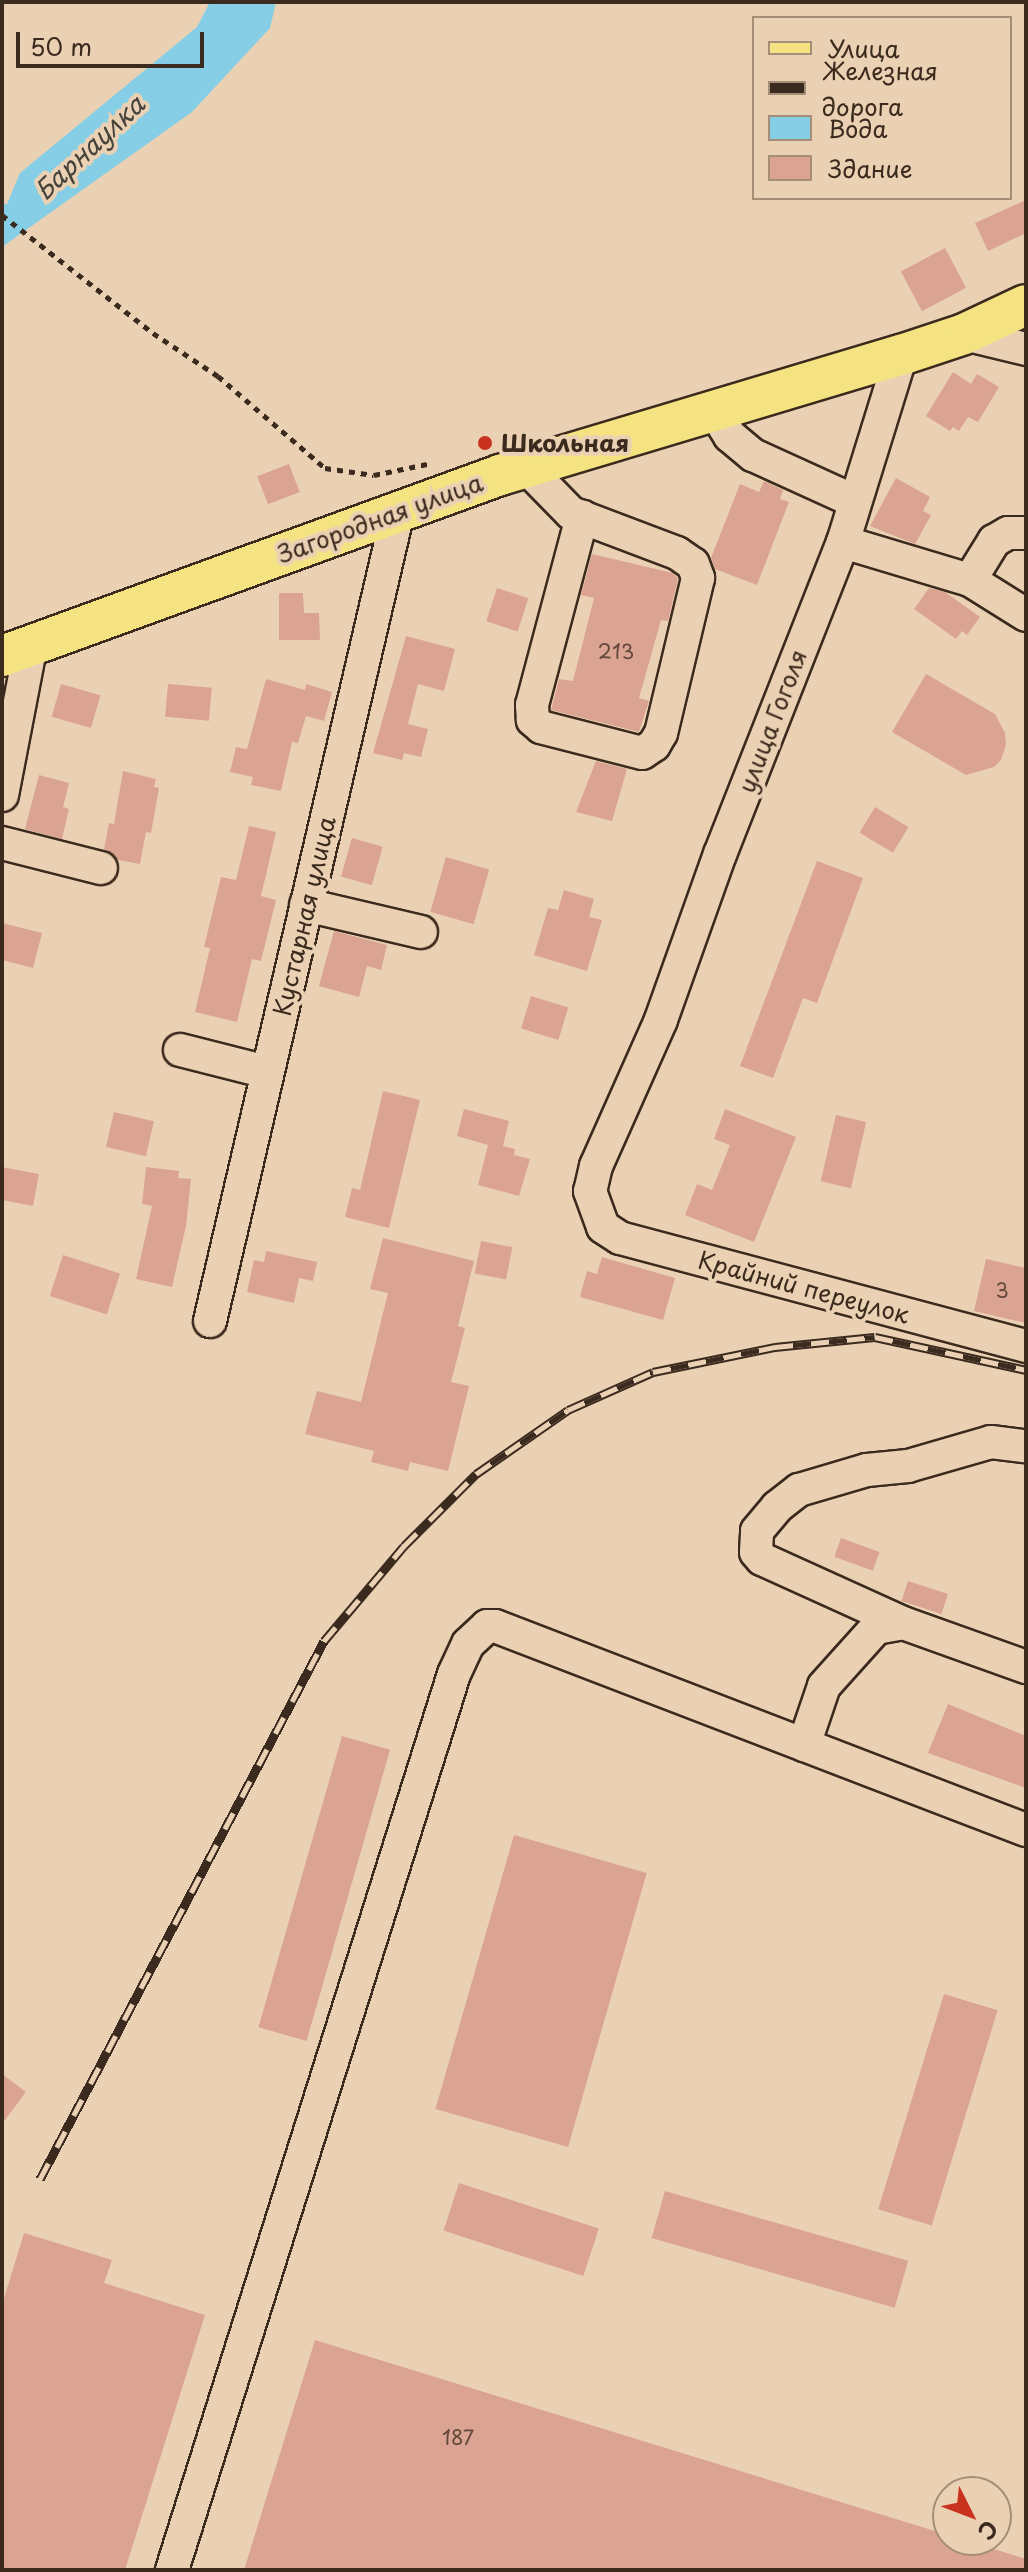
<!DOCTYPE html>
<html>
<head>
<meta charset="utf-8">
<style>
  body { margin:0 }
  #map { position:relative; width:1028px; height:2572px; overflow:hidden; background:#ebd1b3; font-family:"Playpen Sans",sans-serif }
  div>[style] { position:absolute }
  .water>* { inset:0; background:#85cee6 }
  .building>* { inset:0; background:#dba492; transform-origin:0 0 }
  .path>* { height:5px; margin-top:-2.5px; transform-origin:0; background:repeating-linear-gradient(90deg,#3b2a1e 0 6px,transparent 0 12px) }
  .roads { filter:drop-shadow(2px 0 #3b2a1e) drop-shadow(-2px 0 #3b2a1e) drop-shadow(0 2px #3b2a1e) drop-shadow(0 -2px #3b2a1e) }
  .minor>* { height:32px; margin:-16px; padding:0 16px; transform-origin:16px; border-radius:16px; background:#ebd1b3 }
  .major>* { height:40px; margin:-20px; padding:0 20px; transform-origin:20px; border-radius:20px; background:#f5e382 }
  .rail>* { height:9px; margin-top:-4.5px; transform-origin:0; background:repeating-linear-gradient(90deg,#ebd1b3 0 18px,#3b2a1e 0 36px); box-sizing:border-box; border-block:2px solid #3b2a1e }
  .dots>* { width:22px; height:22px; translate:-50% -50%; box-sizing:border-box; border:4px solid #ebd1b3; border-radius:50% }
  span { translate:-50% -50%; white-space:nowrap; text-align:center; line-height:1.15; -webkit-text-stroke:8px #ebd1b3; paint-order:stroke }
  .number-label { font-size:20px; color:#63483b }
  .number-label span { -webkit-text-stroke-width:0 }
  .poi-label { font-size:24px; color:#3b2a1e; font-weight:700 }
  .left { translate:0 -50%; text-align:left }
  .street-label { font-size:24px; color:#3b2a1e }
  .water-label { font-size:26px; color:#46433c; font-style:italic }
  .frame { position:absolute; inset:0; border:4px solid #3b2a1e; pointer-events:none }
  .legend { position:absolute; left:752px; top:16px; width:260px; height:184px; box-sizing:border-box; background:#ebd1b3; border:2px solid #a58e77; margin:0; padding:10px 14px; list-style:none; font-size:24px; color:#3b2a1e }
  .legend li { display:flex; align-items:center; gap:16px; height:40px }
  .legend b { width:40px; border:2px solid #a58e77 }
  .north { position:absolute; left:932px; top:2476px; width:80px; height:80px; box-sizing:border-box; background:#ebd1b3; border:2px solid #a58e77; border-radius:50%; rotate:132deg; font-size:22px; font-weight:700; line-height:32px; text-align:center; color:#3b2a1e }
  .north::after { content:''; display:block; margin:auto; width:28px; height:36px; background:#c8321e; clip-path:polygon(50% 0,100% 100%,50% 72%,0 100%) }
  .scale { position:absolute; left:16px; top:32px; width:188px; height:36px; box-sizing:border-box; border:4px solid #3b2a1e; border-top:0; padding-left:10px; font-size:24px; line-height:28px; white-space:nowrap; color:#3b2a1e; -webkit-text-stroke:6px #ebd1b3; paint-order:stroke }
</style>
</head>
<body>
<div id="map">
  <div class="water">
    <div style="clip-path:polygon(210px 2px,276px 2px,270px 28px,192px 112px,2px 247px,2px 204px,7px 204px,20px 173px,197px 27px)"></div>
  </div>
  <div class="building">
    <div style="clip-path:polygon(1026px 200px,1026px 233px,988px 251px,975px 223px)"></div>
    <div style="left:945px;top:248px;width:45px;height:50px;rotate:62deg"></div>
    <div style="clip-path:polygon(953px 372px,971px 384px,977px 374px,999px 387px,978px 422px,968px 417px,959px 431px,953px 427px,950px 431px,926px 416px)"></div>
    <div style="left:289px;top:464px;width:30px;height:34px;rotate:69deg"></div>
    <div style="clip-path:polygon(896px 478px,930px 497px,923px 511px,931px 515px,915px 544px,870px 526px)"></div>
    <div style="clip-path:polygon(764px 481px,783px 490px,780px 499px,789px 502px,757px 585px,715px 569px,711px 558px,740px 484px,759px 492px)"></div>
    <div style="clip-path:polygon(592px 554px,673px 573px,678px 579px,668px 621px,661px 620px,639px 698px,649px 701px,639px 732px,551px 710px,559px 679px,573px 681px,594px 598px,581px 595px)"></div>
    <div style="left:497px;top:588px;width:33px;height:35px;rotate:18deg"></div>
    <div style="clip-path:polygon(929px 588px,945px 592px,980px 617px,967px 635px,962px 631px,956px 639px,914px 609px)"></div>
    <div style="clip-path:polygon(279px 593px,303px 593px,304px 613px,319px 613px,320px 640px,279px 640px)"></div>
    <div style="clip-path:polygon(406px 636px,455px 649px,444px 691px,418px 684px,408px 724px,428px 729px,421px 757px,404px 753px,402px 760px,373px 753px)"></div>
    <div style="clip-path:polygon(926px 674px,995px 714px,1005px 733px,1006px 745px,1001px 760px,994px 767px,966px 775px,892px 732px)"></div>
    <div style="clip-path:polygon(266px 679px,305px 690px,306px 684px,332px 692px,324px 721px,306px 716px,298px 743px,292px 742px,281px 791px,251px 785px,253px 777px,230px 772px,236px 747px,247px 749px)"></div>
    <div style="left:61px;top:684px;width:41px;height:34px;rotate:16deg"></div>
    <div style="left:168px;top:684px;width:44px;height:33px;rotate:5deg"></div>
    <div style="clip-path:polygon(596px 761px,627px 769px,612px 821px,576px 812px)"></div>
    <div style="clip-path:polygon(123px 771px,156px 779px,154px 787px,159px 788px,151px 833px,146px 832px,140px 864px,118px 860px,104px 849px,109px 823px,114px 824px)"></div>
    <div style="clip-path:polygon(39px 775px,69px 783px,63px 807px,69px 809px,62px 839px,25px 829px)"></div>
    <div style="left:875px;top:807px;width:39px;height:30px;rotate:31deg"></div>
    <div style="clip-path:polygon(249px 826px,276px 832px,261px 896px,276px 900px,261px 961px,252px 959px,237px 1022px,195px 1012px,210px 948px,204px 947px,221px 877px,236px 880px)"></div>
    <div style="left:352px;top:838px;width:32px;height:40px;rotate:16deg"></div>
    <div style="left:446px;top:857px;width:45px;height:57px;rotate:16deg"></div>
    <div style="clip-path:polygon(817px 861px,863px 878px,817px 1003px,803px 998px,773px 1078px,740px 1066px)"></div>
    <div style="clip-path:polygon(564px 890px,594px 899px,589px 917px,602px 920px,587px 971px,534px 955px,548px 908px,558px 910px)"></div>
    <div style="clip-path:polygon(2px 923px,42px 933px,33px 968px,2px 960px)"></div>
    <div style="clip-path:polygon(334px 931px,387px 945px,381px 970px,367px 966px,359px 997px,319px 986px)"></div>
    <div style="left:531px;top:996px;width:39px;height:34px;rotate:17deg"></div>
    <div style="clip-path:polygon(383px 1091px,420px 1100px,389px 1228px,345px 1217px,352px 1188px,360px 1190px)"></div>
    <div style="clip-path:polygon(464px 1109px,509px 1121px,503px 1146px,515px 1149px,514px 1155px,530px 1159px,519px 1196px,478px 1185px,488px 1145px,457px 1136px)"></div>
    <div style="clip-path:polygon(725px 1109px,796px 1137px,754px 1242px,685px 1215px,697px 1184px,712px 1190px,730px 1145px,714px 1139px)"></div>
    <div style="left:114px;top:1112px;width:41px;height:36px;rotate:13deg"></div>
    <div style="left:836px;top:1115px;width:31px;height:68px;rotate:13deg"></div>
    <div style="clip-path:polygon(2px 1167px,39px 1174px,33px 1206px,2px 1200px)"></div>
    <div style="clip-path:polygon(146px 1167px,179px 1171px,178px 1178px,191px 1179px,186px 1226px,172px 1287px,136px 1279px,152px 1206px,142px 1204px)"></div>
    <div style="clip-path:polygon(383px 1238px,474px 1261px,458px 1326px,465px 1328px,451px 1382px,469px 1386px,448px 1471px,410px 1462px,408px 1471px,371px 1462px,374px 1451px,305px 1434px,317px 1391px,361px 1402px,388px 1293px,370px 1289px)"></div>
    <div style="left:481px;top:1241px;width:32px;height:33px;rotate:11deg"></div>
    <div style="clip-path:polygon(266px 1251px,317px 1262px,313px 1281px,299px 1278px,294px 1303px,247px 1292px,254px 1260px,264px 1262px)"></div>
    <div style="left:63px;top:1255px;width:60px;height:43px;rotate:18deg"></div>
    <div style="clip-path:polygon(602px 1257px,675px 1278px,663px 1320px,580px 1297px,587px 1271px,597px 1274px)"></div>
    <div style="clip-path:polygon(986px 1259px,1026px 1268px,1026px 1323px,974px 1311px)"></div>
    <div style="left:841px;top:1538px;width:41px;height:20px;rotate:20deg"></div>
    <div style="left:908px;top:1581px;width:42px;height:21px;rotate:18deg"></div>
    <div style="clip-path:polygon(948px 1704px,1026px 1736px,1026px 1788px,928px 1753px)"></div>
    <div style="left:342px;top:1736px;width:50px;height:303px;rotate:16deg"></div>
    <div style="left:514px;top:1835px;width:138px;height:285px;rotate:16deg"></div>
    <div style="left:944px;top:1994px;width:56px;height:225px;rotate:17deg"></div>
    <div style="clip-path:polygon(2px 2074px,26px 2092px,2px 2124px)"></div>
    <div style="left:459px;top:2183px;width:147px;height:50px;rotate:18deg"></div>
    <div style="left:665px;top:2191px;width:253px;height:49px;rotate:16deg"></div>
    <div style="clip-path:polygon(24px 2233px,112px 2260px,104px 2283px,205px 2315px,125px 2570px,2px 2570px,2px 2305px)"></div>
    <div style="clip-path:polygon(315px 2340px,948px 2535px,948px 2540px,965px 2540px,1026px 2559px,1026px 2570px,244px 2570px)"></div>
  </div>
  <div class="path">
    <div style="left:2px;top:215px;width:192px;rotate:38deg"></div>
    <div style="left:153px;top:333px;width:78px;rotate:33.5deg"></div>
    <div style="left:218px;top:376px;width:141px;rotate:40.7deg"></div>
    <div style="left:325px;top:468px;width:49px;rotate:8.1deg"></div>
    <div style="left:374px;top:475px;width:59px;rotate:-11.7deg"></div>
  </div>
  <div class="roads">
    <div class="minor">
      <div style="left:964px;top:334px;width:64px;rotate:13.6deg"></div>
      <div style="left:901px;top:355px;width:196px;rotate:107.2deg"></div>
      <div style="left:843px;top:542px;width:335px;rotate:111.5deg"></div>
      <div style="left:720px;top:854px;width:176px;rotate:109.6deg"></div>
      <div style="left:661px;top:1020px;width:160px;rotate:114deg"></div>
      <div style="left:596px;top:1166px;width:26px;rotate:103deg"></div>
      <div style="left:590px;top:1191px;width:38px;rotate:70deg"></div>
      <div style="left:603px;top:1227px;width:20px;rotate:33deg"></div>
      <div style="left:620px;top:1238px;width:420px;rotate:14.9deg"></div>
      <div style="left:713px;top:409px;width:32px;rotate:58deg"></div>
      <div style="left:730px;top:436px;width:30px;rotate:40deg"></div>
      <div style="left:753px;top:455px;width:111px;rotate:24.5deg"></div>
      <div style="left:526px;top:467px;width:64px;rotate:45.6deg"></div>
      <div style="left:571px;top:513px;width:113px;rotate:20.7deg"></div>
      <div style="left:677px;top:553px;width:19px;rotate:35deg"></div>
      <div style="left:693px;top:564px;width:15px;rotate:70deg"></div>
      <div style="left:698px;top:578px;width:159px;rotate:103.4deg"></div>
      <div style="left:661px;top:733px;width:14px;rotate:120deg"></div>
      <div style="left:654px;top:745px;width:14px;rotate:146deg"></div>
      <div style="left:642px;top:753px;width:104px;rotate:-165.6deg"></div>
      <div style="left:541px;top:727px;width:11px;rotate:-139deg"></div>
      <div style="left:533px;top:720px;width:15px;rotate:-94deg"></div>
      <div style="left:532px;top:705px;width:195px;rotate:-75.1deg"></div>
      <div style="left:843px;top:542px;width:133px;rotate:16.7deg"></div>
      <div style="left:970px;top:580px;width:66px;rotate:32deg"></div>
      <div style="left:970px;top:580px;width:46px;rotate:-58.4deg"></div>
      <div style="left:994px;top:541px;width:16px;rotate:-30deg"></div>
      <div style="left:1008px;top:533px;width:18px"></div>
      <div style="left:2px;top:795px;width:154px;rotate:-79.1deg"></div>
      <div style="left:2px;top:843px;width:102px;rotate:14.2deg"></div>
      <div style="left:306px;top:905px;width:118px;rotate:13.2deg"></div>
      <div style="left:180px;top:1050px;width:90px;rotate:14.2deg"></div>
      <div style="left:210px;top:1321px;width:831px;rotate:-76.92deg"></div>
      <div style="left:903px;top:1623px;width:155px;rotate:-155.6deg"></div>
      <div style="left:762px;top:1559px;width:9px;rotate:-131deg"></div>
      <div style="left:756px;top:1552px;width:21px;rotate:-87deg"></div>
      <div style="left:757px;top:1531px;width:31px;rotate:-50deg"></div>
      <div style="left:777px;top:1507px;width:28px;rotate:-38deg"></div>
      <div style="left:799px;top:1490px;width:71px;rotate:-16.4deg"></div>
      <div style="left:867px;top:1470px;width:41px;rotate:-5.6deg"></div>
      <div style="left:908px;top:1466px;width:86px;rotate:-16.1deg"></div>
      <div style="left:991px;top:1442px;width:35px;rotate:7deg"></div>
      <div style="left:804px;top:1745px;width:62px;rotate:-71.3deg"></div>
      <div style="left:824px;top:1686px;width:78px;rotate:-48.1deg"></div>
      <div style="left:876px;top:1628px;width:27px;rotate:-10deg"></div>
      <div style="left:903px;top:1623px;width:131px;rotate:19.7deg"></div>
      <div style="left:172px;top:2570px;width:939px;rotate:-72.53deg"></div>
      <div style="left:454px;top:1674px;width:33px;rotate:-65deg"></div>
      <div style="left:468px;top:1644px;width:26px;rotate:-43deg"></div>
      <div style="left:487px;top:1626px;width:8px"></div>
      <div style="left:495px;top:1626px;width:569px;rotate:21.02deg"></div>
    </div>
    <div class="major">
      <div style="left:2px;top:656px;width:530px;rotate:-19.97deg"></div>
      <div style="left:500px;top:475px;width:419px;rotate:-16.7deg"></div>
      <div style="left:901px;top:355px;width:66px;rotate:-18.4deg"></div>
      <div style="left:964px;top:334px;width:68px;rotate:-25.1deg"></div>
    </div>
  </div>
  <div class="rail">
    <div style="left:40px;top:2179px;width:608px;rotate:-62.17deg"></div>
    <div style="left:324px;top:1641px;width:124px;rotate:-49.9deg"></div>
    <div style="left:404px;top:1546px;width:102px;rotate:-45deg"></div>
    <div style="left:476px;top:1474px;width:112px;rotate:-34.8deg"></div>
    <div style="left:568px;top:1410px;width:93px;rotate:-24.1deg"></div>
    <div style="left:653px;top:1372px;width:125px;rotate:-11.6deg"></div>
    <div style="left:775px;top:1347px;width:100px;rotate:-5.7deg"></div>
    <div style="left:875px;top:1337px;width:155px;rotate:12.3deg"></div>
  </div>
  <div class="dots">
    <div style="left:485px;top:443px;background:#c8321e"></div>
  </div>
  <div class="number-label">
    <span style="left:616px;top:651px">213</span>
    <span style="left:1002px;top:1290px">3</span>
    <span style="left:458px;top:2437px">187</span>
  </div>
  <div class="poi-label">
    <span class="left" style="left:501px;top:443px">Школьная</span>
  </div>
  <div class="street-label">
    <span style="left:380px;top:518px;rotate:-20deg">Загородная улица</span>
    <span style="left:772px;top:721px;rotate:-69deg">улица Гоголя</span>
    <span style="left:304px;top:916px;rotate:-77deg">Кустарная улица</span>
    <span style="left:804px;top:1287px;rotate:15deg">Крайний переулок</span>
  </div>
  <div class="water-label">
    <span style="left:89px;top:147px;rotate:-43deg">Барнаулка</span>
  </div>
  <div class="frame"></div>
  <ul class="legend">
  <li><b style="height:10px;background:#f5e382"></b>Улица</li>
  <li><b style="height:10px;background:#3b2a1e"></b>Железная дорога</li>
  <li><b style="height:22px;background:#85cee6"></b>Вода</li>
  <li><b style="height:22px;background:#dba492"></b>Здание</li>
  </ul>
  <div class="north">С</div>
  <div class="scale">50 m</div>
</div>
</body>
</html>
